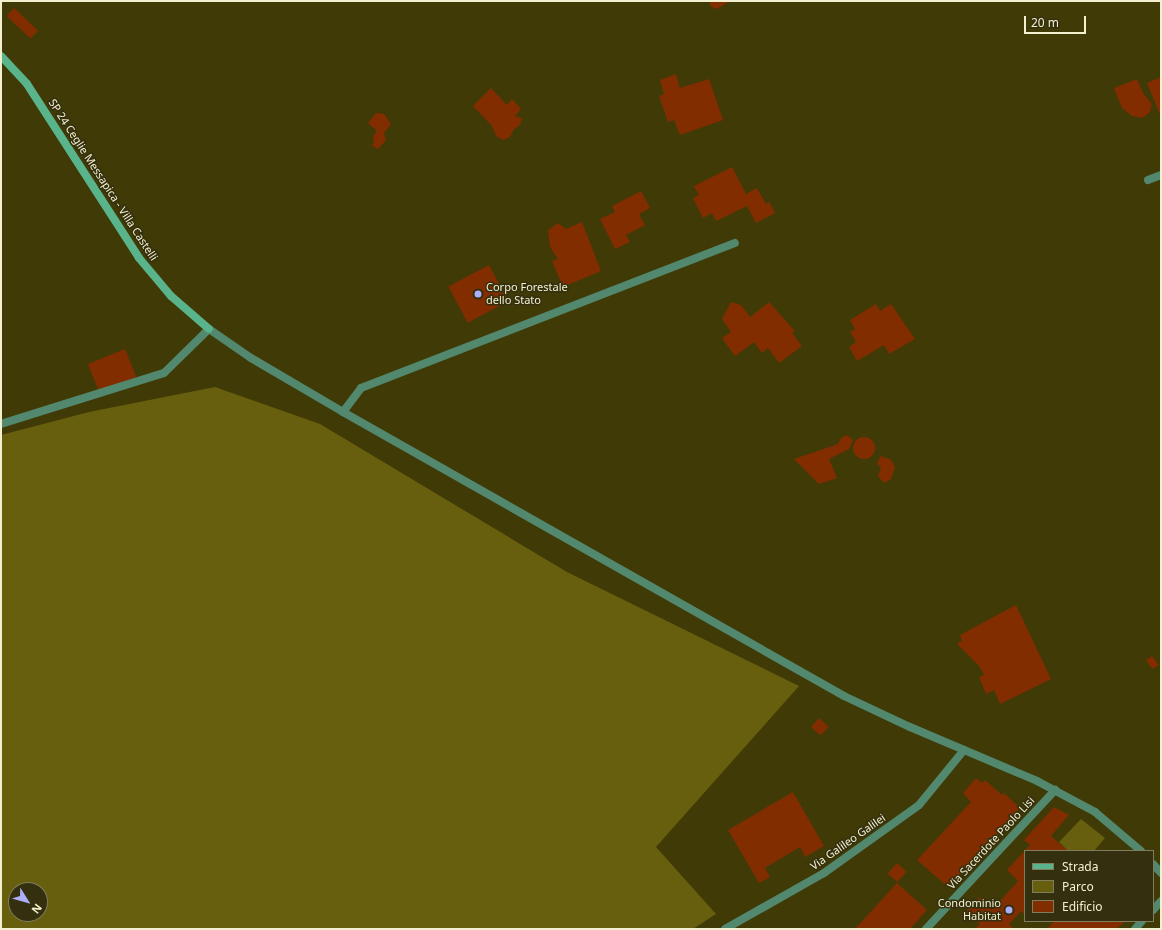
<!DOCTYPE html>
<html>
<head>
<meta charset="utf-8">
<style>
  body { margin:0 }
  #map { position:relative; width:1162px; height:930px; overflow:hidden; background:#403a07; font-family:"Noto Sans",sans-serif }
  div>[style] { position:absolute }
  .green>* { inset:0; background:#675e0e }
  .building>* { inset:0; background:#812d00; transform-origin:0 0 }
  .round { border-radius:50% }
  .service>* { height:8px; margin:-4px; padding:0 4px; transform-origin:4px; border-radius:4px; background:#52886e }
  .minor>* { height:8px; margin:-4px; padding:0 4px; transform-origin:4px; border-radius:4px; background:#52886e }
  .tertiary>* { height:8px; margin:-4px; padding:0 4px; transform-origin:4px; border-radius:4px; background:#52886e }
  .secondary>* { height:8px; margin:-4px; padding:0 4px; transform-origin:4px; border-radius:4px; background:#59b48b }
  .dots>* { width:11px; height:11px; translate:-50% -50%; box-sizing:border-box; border:2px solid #34300f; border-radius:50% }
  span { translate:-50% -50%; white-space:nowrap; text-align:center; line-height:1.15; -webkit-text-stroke:3px #34300f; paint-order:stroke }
  .street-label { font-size:11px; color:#f3f0d0 }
  .poi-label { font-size:11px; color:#f3f0d0 }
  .left { translate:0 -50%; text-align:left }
  .right { translate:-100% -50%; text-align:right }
  .frame { position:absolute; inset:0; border:2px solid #f3f0d0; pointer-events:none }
  .legend { position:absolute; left:1024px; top:850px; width:130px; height:72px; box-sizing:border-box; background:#34300f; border:1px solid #807d5c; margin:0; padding:5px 7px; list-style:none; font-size:12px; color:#f3f0d0 }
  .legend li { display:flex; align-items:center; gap:8px; height:20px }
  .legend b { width:20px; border:1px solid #807d5c }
  .north { position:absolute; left:8px; top:882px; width:40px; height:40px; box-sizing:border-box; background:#34300f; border:1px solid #807d5c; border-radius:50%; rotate:127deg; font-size:11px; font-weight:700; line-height:16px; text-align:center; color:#f3f0d0 }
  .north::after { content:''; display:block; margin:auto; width:14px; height:18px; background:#adaffb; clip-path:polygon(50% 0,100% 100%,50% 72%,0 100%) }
  .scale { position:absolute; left:1024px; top:16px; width:62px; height:18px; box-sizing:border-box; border:2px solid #f3f0d0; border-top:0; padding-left:5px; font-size:12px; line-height:14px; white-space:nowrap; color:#f3f0d0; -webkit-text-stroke:3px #34300f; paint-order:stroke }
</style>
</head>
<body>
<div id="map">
  <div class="green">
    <div style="clip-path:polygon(evenodd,215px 387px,320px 424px,567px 572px,799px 686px,656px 847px,716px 914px,693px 929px,1px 929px,1px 435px,89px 412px,215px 387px,16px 890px,40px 890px,40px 914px,16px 914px,16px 890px)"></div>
    <div style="clip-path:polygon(1081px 819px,1105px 838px,1094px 851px,1068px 851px,1059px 842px)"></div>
  </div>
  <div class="building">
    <div style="clip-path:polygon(710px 1px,730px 1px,717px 9px,710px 6px)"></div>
    <div style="left:14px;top:8px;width:33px;height:11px;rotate:43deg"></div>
    <div style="clip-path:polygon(676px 74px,680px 88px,709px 79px,723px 120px,680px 135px,674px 120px,668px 122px,659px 96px,664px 94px,660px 80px)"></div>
    <div style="clip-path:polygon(1161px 77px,1161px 117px,1147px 83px)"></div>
    <div style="clip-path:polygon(1137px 79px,1143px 93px,1152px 104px,1150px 112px,1142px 118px,1132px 116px,1122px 108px,1114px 88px)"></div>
    <div style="clip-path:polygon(491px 88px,507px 105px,512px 99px,521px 109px,515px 116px,522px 118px,520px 125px,514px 129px,510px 137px,503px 140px,496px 136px,492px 126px,473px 106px)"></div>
    <div style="clip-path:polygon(376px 113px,384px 114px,391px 124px,384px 133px,386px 140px,378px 149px,371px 145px,374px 144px,373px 136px,377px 131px,368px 123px)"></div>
    <div style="clip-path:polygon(732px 167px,746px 194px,757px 188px,766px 204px,769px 202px,775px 213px,756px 223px,747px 206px,716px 221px,712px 213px,703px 218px,693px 198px,699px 195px,694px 186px)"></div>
    <div style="clip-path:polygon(641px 191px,650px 208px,639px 214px,645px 225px,626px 235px,630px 242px,615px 249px,600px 219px,615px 212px,612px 206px)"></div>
    <div style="clip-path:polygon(582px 222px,601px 271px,563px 287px,552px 261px,558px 259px,550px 247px,548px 230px,558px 223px,566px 229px)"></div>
    <div style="left:489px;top:265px;width:41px;height:46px;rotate:62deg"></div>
    <div style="clip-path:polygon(731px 302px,741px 305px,750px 317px,769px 302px,795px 331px,792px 333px,802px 346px,779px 363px,768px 348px,762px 353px,754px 342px,735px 356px,722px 338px,731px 332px,722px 319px)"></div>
    <div style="clip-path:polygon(876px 304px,880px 311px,891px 304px,915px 339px,889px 354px,884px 345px,857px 361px,849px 347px,856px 342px,850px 332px,855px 329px,850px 320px)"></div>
    <div style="left:125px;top:349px;width:31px;height:40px;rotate:68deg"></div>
    <div style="clip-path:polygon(847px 435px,853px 440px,849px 449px,829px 459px,837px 478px,819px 484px,794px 459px,838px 444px,841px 438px)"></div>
    <div class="round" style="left:853px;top:437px;width:22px;height:22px"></div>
    <div style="clip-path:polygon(881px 456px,891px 460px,895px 467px,891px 479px,884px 483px,878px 476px,881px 469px,877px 463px)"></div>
    <div style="clip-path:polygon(1016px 605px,1051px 679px,1000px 704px,994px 690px,986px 694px,979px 677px,984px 675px,979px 666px,957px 644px,962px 641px,960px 635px)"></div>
    <div style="clip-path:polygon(1152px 656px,1159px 665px,1152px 669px,1146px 660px)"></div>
    <div style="left:819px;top:718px;width:13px;height:12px;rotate:42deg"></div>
    <div style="clip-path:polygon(976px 778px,982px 783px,985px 780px,1002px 795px,1004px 793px,1020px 808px,948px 887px,917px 860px,971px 802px,963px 793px)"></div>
    <div style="clip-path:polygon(793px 792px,824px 846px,805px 857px,800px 847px,765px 868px,770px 877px,759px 883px,728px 830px)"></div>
    <div style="clip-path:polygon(1054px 807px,1069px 815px,1051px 836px,1068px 851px,1025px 851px,1025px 915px,1021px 911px,1009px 924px,1014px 929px,975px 929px,980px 924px,966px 912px,980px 897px,993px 909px,1018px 881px,1007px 870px,1030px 845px,1024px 840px)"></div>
    <div style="left:897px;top:863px;width:13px;height:14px;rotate:42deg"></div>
    <div style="clip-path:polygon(897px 883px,927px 910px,910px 929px,855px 929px)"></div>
    <div style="clip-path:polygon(1054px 921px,1125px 921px,1117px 929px,1047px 929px)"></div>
  </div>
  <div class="service">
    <div style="left:343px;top:412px;width:30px;rotate:-53deg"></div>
    <div style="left:361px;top:388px;width:401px;rotate:-21.2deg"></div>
    <div style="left:1px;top:424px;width:171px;rotate:-17.4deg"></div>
    <div style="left:164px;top:373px;width:63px;rotate:-44.4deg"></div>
  </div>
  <div class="minor">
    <div style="left:1148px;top:180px;width:14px;rotate:-21deg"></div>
    <div style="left:1153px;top:910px;width:12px;rotate:-48deg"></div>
    <div style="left:926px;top:929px;width:190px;rotate:-47.1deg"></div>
    <div style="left:1135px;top:929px;width:11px;rotate:-49deg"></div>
  </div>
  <div class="tertiary">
    <div style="left:209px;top:329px;width:51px;rotate:34.6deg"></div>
    <div style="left:251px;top:358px;width:107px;rotate:30.4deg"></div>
    <div style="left:343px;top:412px;width:576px;rotate:29.55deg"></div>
    <div style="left:844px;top:696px;width:73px;rotate:25.2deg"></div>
    <div style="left:910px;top:727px;width:138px;rotate:23deg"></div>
    <div style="left:1037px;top:781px;width:66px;rotate:28.1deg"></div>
    <div style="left:1095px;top:812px;width:60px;rotate:40.3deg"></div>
    <div style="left:1153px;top:864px;width:12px;rotate:48deg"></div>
    <div style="left:725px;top:929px;width:114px;rotate:-29.5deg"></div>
    <div style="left:824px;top:873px;width:117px;rotate:-35.6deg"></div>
    <div style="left:919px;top:805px;width:71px;rotate:-50.7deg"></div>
  </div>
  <div class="secondary">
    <div style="left:1px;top:56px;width:38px;rotate:47deg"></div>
    <div style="left:27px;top:84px;width:207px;rotate:57.2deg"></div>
    <div style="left:139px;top:258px;width:50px;rotate:49.9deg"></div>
    <div style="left:171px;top:296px;width:50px;rotate:41deg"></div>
  </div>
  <div class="dots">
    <div style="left:478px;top:294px;background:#adaffb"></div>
    <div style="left:1009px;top:910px;background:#adaffb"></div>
  </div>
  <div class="street-label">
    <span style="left:103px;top:180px;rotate:57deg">SP 24 Ceglie Messapica - Villa Castelli</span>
    <span style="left:848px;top:842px;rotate:-35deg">Via Galileo Galilei</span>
    <span style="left:991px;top:843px;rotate:-47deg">Via Sacerdote Paolo Lisi</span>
  </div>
  <div class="poi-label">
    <span class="left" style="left:486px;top:294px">Corpo Forestale<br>dello Stato</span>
    <span class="right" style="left:1001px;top:910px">Condominio<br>Habitat</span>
  </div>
  <div class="frame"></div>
  <ul class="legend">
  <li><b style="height:5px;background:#59b48b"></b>Strada</li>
  <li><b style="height:11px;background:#675e0e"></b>Parco</li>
  <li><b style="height:11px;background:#812d00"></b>Edificio</li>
  </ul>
  <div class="north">N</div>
  <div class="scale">20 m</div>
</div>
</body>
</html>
